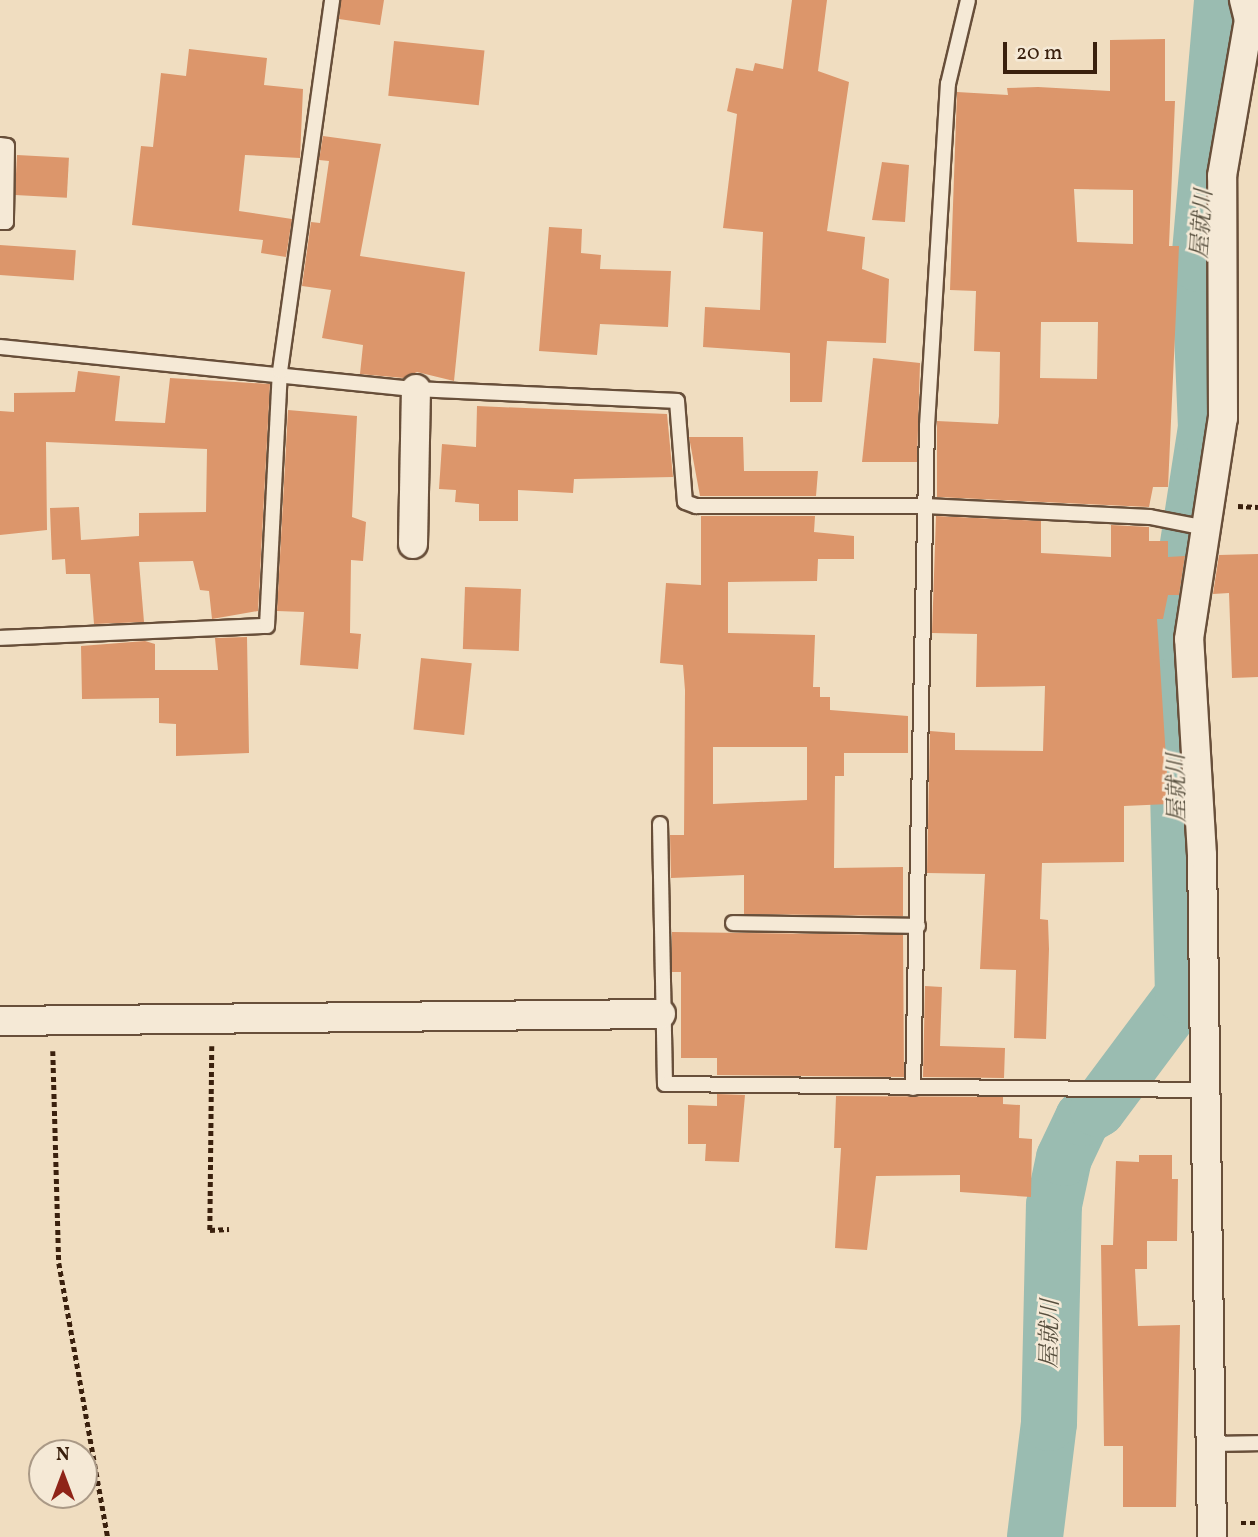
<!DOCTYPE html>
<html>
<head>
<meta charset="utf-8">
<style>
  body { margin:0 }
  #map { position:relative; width:1258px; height:1537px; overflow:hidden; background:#f0ddc0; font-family:Vollkorn,"Noto Serif JP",serif }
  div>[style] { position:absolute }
  .river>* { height:56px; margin:-28px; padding:0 28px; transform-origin:28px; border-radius:28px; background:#9abcb1 }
  .building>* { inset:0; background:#dc966b; transform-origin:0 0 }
  .path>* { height:4.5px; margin-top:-2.25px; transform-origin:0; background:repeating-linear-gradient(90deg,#3a200d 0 5px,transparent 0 8.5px) }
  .roads { filter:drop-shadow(2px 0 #684f3a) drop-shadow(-2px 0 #684f3a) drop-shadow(0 2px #684f3a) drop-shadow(0 -2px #684f3a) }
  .service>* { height:14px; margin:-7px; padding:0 7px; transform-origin:7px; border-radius:7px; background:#f5e9d6 }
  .minor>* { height:28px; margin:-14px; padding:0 14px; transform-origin:14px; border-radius:14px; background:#f5e9d6 }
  span { translate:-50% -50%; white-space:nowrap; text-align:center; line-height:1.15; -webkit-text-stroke:5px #f5e9d6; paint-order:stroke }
  .water-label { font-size:23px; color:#574f3e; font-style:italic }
  .north { position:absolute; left:28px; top:1439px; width:70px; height:70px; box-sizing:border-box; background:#f5e9d6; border:2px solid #aa9986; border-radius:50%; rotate:0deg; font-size:19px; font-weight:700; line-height:28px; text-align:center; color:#3a200d }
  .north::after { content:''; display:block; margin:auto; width:24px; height:32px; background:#8f2418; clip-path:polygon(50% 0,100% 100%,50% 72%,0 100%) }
  .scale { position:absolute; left:1003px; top:42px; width:94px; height:32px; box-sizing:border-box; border:4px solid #3a200d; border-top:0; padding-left:9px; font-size:21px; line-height:24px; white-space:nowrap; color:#3a200d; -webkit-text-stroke:5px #f5e9d6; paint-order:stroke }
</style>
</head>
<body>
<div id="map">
  <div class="river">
    <div style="left:1035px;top:1537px;width:115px;rotate:-83deg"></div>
    <div style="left:1049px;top:1423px;width:218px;rotate:-88.7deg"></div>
    <div style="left:1054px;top:1205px;width:48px;rotate:-78deg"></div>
    <div style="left:1064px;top:1158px;width:44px;rotate:-64.6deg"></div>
    <div style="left:1083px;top:1118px;width:17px;rotate:-31deg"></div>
    <div style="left:1098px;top:1109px;width:142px;rotate:-53.3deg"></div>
    <div style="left:1183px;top:995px;width:361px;rotate:-91.4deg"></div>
    <div style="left:1174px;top:634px;width:208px;rotate:-81.2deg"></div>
    <div style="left:1206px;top:428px;width:164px;rotate:-92.4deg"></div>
    <div style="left:1199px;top:264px;width:265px;rotate:-85deg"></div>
  </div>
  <div class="building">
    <div style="clip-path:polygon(341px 0,384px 0,380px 25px,339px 19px)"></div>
    <div style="clip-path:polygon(792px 0,827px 0,818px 71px,849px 82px,827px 231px,865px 237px,862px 269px,889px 279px,886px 343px,827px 341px,822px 402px,790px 402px,790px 353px,703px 347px,705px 307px,760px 310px,763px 232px,723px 228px,737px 114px,727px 111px,736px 68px,753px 71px,755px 63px,783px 69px)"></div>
    <div style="clip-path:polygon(evenodd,1165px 39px,1165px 101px,1175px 101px,1169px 246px,1179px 246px,1168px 487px,1153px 487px,1149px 507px,937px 497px,937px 421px,998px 424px,999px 416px,1000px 352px,974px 351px,976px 291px,950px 290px,957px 92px,1008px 95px,1007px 88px,1038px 87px,1110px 91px,1110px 40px,1165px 39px,1074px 189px,1133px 190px,1133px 244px,1077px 242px,1074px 189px,1165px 39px,1041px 322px,1098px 322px,1097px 379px,1040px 378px,1041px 322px)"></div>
    <div style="left:394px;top:41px;width:91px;height:55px;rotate:6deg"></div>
    <div style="clip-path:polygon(189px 49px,267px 58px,264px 85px,303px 89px,300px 158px,245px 155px,239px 211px,292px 219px,286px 257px,261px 253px,263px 240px,132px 225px,141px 146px,153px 147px,161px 73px,186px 76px)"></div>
    <div style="clip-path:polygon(323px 136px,381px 144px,360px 256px,465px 272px,454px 381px,417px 372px,404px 378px,360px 374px,363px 345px,322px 338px,331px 290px,302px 286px,311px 222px,320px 223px,329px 161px,319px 160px)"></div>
    <div style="left:17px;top:155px;width:52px;height:40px;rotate:3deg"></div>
    <div style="clip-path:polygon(882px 162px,909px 165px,905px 222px,872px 220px)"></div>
    <div style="clip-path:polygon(549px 227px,582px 229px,581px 253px,601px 255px,600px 269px,671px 271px,668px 327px,600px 324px,597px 355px,539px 351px)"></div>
    <div style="left:0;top:245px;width:76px;height:30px;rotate:4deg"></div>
    <div style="clip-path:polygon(873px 358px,920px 363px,917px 462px,862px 462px)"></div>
    <div style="clip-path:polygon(78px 371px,120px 376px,115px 421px,165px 423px,170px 378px,270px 384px,258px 611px,212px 619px,209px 591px,200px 590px,193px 561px,139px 562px,144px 622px,94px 624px,90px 574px,66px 574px,65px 559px,52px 560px,50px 508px,79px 507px,81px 540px,139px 536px,139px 513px,206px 512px,207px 449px,46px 442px,47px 530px,0 535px,0 411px,14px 412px,14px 393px,75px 392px)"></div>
    <div style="clip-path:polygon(477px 406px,667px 414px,673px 477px,574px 479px,573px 493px,518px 490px,518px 521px,479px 521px,479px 504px,455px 502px,456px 490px,439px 489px,442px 444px,476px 447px)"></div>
    <div style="clip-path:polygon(288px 410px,357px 416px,352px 517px,366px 522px,363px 561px,351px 560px,350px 633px,361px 634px,358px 669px,300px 665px,304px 612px,277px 611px)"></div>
    <div style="clip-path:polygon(689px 437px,743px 437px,744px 471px,818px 471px,816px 496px,700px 496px)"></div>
    <div style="clip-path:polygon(evenodd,701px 516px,815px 516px,814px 532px,854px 536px,854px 559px,818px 559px,817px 581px,728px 582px,728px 633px,815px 635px,813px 687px,820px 687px,820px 697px,830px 697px,830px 710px,908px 716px,908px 753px,844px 753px,844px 776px,835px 776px,834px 868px,903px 867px,903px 916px,744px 914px,744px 875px,671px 878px,670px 835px,684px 835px,685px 690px,683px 665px,660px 663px,666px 583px,701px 585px,701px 516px,713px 747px,807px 747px,807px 800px,713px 804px,713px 747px)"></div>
    <div style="clip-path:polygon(936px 516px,1041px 521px,1041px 553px,1111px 557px,1111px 525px,1149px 527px,1149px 541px,1168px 541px,1168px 557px,1185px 556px,1179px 595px,1168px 595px,1163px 619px,1157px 619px,1169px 804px,1124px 806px,1124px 862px,1042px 863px,1040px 919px,1048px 920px,1049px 949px,1046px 1039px,1014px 1038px,1016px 970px,980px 969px,985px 874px,927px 873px,930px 731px,955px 733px,955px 750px,1043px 751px,1045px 686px,976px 687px,977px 634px,932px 633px)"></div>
    <div style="clip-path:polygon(1258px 554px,1258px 677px,1232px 678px,1229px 593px,1213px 594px,1219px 555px)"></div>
    <div style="left:465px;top:587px;width:56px;height:62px;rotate:2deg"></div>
    <div style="clip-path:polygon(247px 637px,249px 753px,176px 756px,176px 724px,159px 723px,159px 698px,82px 699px,81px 646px,145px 641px,155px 644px,155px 670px,218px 670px,215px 638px)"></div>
    <div style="left:421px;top:658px;width:51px;height:72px;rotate:6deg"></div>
    <div style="clip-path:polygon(672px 932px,903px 935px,904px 1077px,717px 1075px,717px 1058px,681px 1058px,681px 972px,672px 972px)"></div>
    <div style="clip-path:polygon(925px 986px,942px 987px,940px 1046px,1005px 1048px,1004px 1078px,923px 1077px)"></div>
    <div style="clip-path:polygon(717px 1094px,745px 1095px,739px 1162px,705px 1161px,706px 1144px,688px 1144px,688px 1105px,717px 1106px)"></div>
    <div style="clip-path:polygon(836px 1096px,1003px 1097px,1003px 1104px,1020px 1105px,1019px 1138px,1032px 1139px,1031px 1197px,960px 1192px,960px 1175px,876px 1176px,867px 1250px,835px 1248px,841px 1148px,834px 1148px)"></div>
    <div style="clip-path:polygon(1139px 1155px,1172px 1155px,1172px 1179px,1178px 1179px,1177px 1241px,1147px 1241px,1147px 1269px,1135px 1269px,1138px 1326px,1180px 1325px,1176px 1507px,1123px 1507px,1123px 1446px,1104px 1446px,1101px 1245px,1113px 1245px,1116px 1161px,1139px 1162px)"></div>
  </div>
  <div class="path">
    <div style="left:1238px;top:506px;width:20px;rotate:3deg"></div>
    <div style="left:212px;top:1046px;width:184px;rotate:90.6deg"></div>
    <div style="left:210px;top:1230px;width:19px;rotate:-3deg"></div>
    <div style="left:53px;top:1051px;width:212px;rotate:88.4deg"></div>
    <div style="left:59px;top:1263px;width:278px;rotate:79.9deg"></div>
    <div style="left:1241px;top:1523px;width:17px"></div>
  </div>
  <div class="roads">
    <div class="service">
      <div style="left:0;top:145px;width:7px;rotate:8deg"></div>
      <div style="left:7px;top:146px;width:76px;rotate:90.8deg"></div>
      <div style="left:6px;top:222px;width:6px;rotate:180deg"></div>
      <div style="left:0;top:347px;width:418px;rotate:5.8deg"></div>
      <div style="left:416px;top:389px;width:261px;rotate:2.6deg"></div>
      <div style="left:677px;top:401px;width:101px;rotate:85.5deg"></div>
      <div style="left:685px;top:502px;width:12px;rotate:20deg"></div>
      <div style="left:696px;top:506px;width:229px"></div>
      <div style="left:925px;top:506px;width:225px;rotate:2.8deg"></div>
      <div style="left:1150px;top:517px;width:57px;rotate:11.1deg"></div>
      <div style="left:0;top:638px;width:267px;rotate:-2.6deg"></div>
      <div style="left:267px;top:626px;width:255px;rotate:-87.1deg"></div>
      <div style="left:280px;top:371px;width:375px;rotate:-82deg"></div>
      <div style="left:660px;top:824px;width:260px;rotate:88.9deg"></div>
      <div style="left:665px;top:1084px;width:536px;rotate:0.64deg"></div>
      <div style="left:733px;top:923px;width:185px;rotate:0.9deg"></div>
      <div style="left:913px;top:1088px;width:662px;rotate:-88.79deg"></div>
      <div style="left:927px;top:426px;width:343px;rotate:-86.5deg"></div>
      <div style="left:948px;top:84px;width:86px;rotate:-76.6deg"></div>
      <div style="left:1208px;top:1444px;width:50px;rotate:-1.1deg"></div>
    </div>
    <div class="minor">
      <div style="left:413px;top:544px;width:155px;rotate:-88.9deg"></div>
      <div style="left:0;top:1021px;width:661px;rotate:-0.61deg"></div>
      <div style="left:1212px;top:1537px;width:682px;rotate:-90.84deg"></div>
      <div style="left:1202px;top:855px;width:216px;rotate:-93.4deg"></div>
      <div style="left:1189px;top:639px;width:224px;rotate:-81.3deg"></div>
      <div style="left:1223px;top:418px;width:242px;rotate:-90.2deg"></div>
      <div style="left:1222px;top:176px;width:158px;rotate:-80.2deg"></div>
      <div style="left:1249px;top:20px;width:21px;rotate:-104deg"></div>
    </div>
  </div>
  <div class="water-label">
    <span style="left:1203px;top:224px;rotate:-86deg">屋就川</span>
    <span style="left:1178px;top:788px;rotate:-91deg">屋就川</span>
    <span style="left:1051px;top:1334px;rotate:-89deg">屋就川</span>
  </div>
  <div class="north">N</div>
  <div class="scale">20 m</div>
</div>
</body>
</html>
